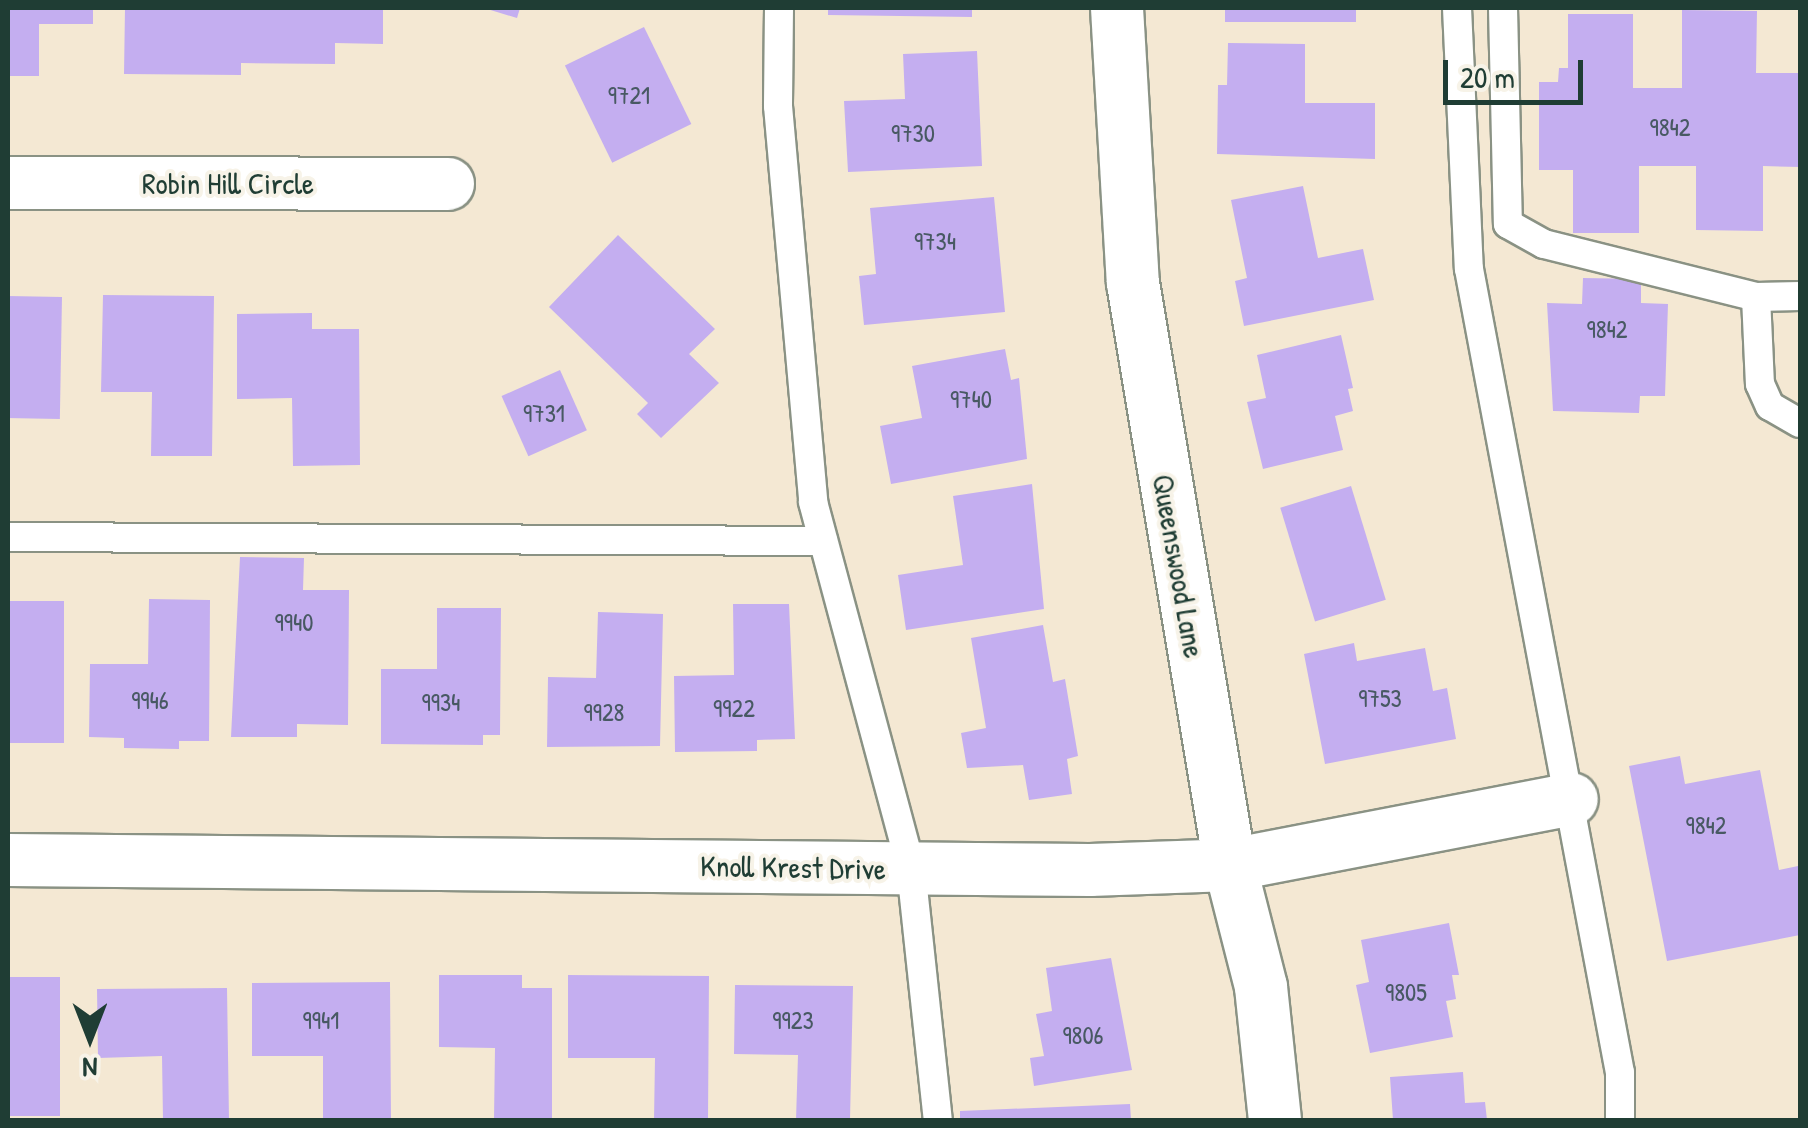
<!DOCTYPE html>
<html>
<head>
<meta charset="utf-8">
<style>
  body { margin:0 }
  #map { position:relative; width:1808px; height:1128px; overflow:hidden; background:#f4e8d3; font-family:"Patrick Hand",sans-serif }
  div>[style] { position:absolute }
  .building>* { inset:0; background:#c4aef0; transform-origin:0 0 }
  .roads { filter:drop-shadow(2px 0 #8a9284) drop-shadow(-2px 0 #8a9284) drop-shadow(0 2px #8a9284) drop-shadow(0 -2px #8a9284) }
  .service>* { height:28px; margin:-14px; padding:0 14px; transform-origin:14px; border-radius:14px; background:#fff }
  .minor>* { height:52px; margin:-26px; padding:0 26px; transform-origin:26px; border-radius:26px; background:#fff }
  span { translate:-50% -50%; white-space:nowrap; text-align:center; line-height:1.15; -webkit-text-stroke:8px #f7f3e8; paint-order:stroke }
  .number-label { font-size:25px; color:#485963 }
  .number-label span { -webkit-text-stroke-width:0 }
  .street-label { font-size:30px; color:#1f3d34 }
  .frame { position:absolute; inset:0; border:10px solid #1f3d34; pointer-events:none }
  .north { position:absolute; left:40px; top:988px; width:100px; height:100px; -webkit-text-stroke:8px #f7f3e8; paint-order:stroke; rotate:180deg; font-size:28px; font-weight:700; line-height:40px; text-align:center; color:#1f3d34 }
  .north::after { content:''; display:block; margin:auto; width:35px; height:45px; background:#1f3d34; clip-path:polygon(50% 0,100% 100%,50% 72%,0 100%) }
  .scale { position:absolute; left:1443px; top:60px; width:140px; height:45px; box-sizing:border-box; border:5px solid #1f3d34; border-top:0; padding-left:12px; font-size:30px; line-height:35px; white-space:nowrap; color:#1f3d34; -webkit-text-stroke:8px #f7f3e8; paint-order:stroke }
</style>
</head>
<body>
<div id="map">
  <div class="building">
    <div style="clip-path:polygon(8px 8px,93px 8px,93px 24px,39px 24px,39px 76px,8px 76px)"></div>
    <div style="clip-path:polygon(125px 8px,383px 8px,383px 44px,335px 43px,335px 64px,241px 63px,241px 75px,124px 74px)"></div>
    <div style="clip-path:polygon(484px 8px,520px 8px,517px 18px)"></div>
    <div style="clip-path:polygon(828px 8px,972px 8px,972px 17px,828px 15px)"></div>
    <div style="left:1225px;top:8px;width:131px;height:14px"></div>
    <div style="clip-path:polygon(1682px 10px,1757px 11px,1756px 73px,1800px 73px,1800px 167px,1763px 166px,1763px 231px,1696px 230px,1696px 166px,1639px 166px,1639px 233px,1573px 233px,1573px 170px,1539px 170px,1539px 82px,1558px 82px,1559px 68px,1568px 68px,1568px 14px,1633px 14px,1633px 88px,1682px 88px)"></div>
    <div style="left:644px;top:27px;width:108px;height:88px;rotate:64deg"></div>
    <div style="clip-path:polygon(1228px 43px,1305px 44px,1305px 103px,1375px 103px,1375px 159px,1217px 154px,1218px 85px,1227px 85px)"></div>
    <div style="clip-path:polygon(977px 51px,982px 166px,848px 172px,844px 101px,905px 99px,903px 54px)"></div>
    <div style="clip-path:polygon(1303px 186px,1318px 258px,1363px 249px,1374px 300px,1244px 326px,1235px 281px,1247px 278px,1231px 200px)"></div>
    <div style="clip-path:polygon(994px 197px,1005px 312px,864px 325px,859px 276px,876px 274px,870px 208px)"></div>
    <div style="clip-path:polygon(618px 235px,715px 329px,689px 354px,719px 383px,661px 438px,637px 414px,648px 403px,549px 307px)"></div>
    <div style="clip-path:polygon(1583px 278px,1641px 279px,1641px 303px,1668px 304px,1665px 396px,1640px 396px,1639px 413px,1553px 411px,1547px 303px,1582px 304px)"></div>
    <div style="clip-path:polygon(103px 295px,214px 296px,212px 456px,151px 456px,152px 392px,101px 392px)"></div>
    <div style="left:8px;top:296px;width:54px;height:122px;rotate:1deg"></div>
    <div style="clip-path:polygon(312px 313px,312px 329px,359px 329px,360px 465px,293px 466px,292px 398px,237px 399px,237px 314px)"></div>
    <div style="clip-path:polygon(1341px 335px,1353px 388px,1348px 389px,1353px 411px,1335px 416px,1343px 450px,1263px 469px,1247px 402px,1266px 398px,1257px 355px)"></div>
    <div style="clip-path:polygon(1005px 349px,1011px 380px,1019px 378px,1027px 459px,891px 484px,880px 426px,922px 418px,912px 366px)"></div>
    <div style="left:560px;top:370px;width:66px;height:64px;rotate:66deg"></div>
    <div style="clip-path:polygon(1032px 484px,1044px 609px,906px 630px,898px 575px,963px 565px,953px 496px)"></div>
    <div style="left:1351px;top:486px;width:119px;height:74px;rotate:73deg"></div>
    <div style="clip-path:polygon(240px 557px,304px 558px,303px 590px,349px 590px,348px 725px,297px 724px,297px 737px,231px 737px)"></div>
    <div style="clip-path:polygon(149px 599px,210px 600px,209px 741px,179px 741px,179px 749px,124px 748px,124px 738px,89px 737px,90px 664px,148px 664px)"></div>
    <div style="left:8px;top:601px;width:56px;height:142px"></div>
    <div style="clip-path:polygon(733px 604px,789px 604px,795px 739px,757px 740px,757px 751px,675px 752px,674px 676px,734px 675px)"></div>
    <div style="clip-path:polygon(437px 608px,501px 608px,500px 735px,483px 735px,483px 745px,381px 744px,381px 669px,437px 669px)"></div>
    <div style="clip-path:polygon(598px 612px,663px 614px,660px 746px,547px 747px,548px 677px,596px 678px)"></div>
    <div style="clip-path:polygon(1043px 625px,1053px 682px,1065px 679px,1078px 756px,1067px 759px,1072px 794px,1029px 800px,1023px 765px,967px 768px,961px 733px,986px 728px,971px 638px)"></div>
    <div style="clip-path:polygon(1354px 643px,1357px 661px,1425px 648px,1433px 691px,1447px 688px,1456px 739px,1325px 764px,1304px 654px)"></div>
    <div style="clip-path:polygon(1680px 756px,1685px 784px,1760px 770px,1779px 870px,1798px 866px,1800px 935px,1667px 961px,1629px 766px)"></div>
    <div style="clip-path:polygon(1449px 923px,1459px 975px,1452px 975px,1456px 999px,1446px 1001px,1453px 1037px,1370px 1053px,1356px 985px,1369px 982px,1361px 940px)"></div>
    <div style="clip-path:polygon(1111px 958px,1132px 1070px,1034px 1086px,1030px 1058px,1044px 1056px,1036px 1014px,1052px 1011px,1046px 968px)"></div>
    <div style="clip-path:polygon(439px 975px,522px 975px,522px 988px,552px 988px,552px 1120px,494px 1119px,495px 1048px,439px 1047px)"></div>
    <div style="clip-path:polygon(568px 975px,709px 976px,708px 1120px,654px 1120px,655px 1058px,568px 1058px)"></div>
    <div style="left:8px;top:977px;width:52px;height:139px"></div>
    <div style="clip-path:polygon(390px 982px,391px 1120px,323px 1120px,323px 1056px,252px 1056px,252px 983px)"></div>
    <div style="clip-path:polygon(735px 985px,853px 986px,850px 1120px,796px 1120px,798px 1055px,734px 1054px)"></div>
    <div style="clip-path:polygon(227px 988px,229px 1120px,163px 1120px,162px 1056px,98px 1058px,97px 989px)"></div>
    <div style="clip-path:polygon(1463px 1072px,1465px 1103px,1485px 1102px,1487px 1120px,1393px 1120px,1390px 1077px)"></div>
    <div style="clip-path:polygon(1130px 1104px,1131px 1120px,960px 1120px,960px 1111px)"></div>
  </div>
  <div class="roads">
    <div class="service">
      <div style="left:779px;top:8px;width:98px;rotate:90.6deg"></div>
      <div style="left:778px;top:106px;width:398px;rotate:84.9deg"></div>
      <div style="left:813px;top:502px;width:380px;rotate:75deg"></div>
      <div style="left:911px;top:869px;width:252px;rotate:83.9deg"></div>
      <div style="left:1457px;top:8px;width:261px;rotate:87.4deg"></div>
      <div style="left:1469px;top:269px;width:818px;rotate:79.36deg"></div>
      <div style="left:1620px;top:1073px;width:47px;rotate:90deg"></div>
      <div style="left:1503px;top:8px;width:216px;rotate:88.7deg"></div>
      <div style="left:1508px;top:224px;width:41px;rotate:29.1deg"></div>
      <div style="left:1544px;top:244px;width:219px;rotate:14deg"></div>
      <div style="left:1756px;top:297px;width:44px;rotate:-1.3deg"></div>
      <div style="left:1756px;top:297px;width:87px;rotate:87.4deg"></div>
      <div style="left:1760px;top:384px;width:24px;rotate:66deg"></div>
      <div style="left:1770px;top:406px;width:34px;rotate:30deg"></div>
      <div style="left:8px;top:537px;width:815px;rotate:0.28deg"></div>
    </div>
    <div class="minor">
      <div style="left:1117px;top:8px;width:275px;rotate:86.7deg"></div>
      <div style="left:1133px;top:283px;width:590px;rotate:80.54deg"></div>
      <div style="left:1230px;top:865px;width:126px;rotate:75.7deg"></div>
      <div style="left:1261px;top:987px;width:134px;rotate:84deg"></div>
      <div style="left:8px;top:183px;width:440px;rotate:0.1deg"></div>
      <div style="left:8px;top:860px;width:1082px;rotate:0.53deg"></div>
      <div style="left:1090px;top:870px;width:140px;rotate:-2deg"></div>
      <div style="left:1230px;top:865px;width:348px;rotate:-10.9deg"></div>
    </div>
  </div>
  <div class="number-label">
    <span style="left:629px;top:95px">9721</span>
    <span style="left:1670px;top:127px">9842</span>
    <span style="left:913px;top:133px">9730</span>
    <span style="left:935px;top:241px">9734</span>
    <span style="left:1607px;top:329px">9842</span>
    <span style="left:971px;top:399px">9740</span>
    <span style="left:544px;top:413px">9731</span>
    <span style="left:294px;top:622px">9940</span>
    <span style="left:1380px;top:698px">9753</span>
    <span style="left:150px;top:700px">9946</span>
    <span style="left:441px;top:702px">9934</span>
    <span style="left:734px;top:708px">9922</span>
    <span style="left:604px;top:712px">9928</span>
    <span style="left:1706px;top:825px">9842</span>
    <span style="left:1406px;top:992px">9805</span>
    <span style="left:321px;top:1020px">9941</span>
    <span style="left:793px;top:1020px">9923</span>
    <span style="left:1083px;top:1035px">9806</span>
  </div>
  <div class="street-label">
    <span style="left:228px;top:183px">Robin Hill Circle</span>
    <span style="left:1179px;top:566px;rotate:80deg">Queenswood Lane</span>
    <span style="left:793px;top:867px;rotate:1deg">Knoll Krest Drive</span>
  </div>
  <div class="frame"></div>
  <div class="north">N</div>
  <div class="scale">20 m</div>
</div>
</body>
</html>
